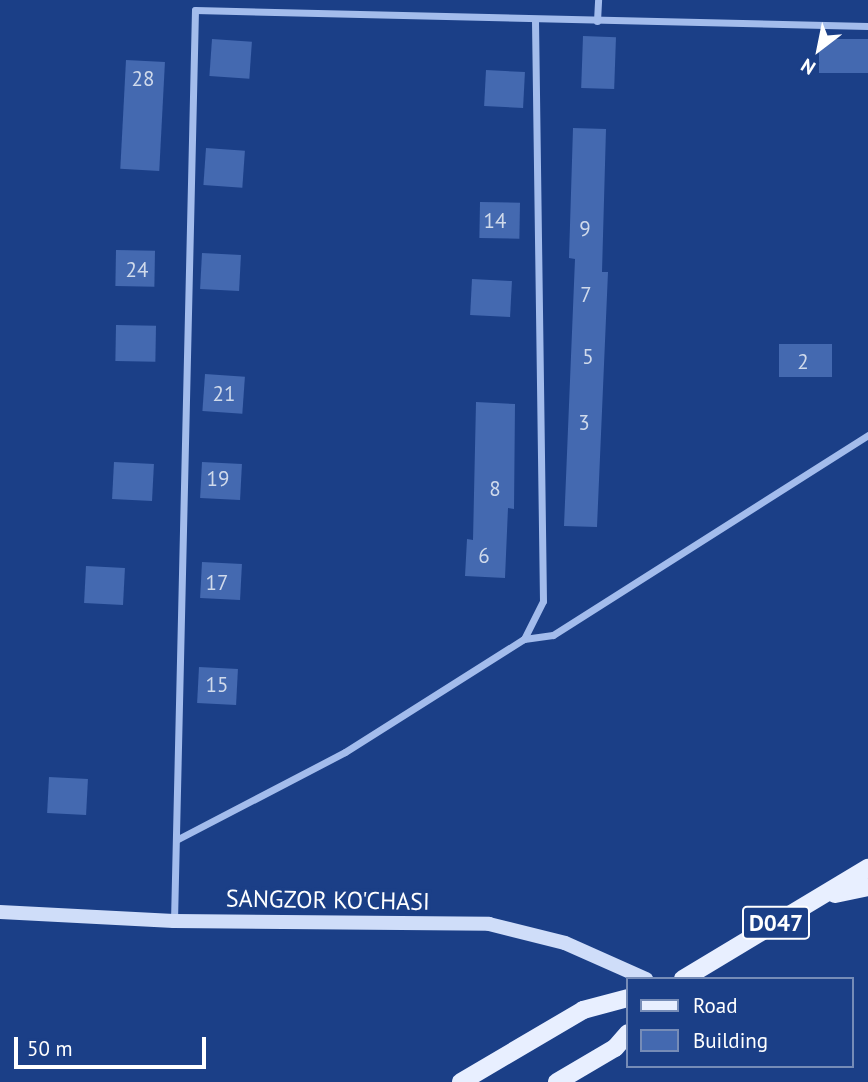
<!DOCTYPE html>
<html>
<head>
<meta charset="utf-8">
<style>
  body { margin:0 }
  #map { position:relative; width:868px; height:1082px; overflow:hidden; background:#1b3f87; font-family:"PT Sans",sans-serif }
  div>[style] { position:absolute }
  .building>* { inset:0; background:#4469b0; transform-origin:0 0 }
  .street>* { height:7px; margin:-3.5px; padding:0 3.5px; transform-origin:3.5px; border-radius:3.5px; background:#a3bcec }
  .secondary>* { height:14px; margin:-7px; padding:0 7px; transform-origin:7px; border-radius:7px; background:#cfddf9 }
  .primary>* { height:18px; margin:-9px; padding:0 9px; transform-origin:9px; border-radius:9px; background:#e8efff }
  span { translate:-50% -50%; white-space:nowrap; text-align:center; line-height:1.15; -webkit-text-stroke:7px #1b3f87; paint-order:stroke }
  .number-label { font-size:21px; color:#d0daeb }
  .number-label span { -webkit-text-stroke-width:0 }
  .shield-label span { padding:2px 5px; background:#1b3f87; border:2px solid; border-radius:5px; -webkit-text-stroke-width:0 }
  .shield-label { font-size:23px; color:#fff; font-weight:700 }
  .street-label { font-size:24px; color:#fff }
  .legend { position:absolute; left:626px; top:977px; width:228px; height:91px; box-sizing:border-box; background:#1b3f87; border:2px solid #768cb7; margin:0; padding:9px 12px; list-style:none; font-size:21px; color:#fff }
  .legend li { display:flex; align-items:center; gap:14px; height:35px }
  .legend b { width:35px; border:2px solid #768cb7 }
  .north { position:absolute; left:784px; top:14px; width:70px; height:70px; -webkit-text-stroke:5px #1b3f87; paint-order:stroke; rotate:212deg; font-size:19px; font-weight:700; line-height:28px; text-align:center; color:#fff }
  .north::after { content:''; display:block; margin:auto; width:24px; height:32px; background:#fff; clip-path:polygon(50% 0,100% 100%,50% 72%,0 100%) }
  .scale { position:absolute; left:14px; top:1037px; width:192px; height:32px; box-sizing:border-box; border:4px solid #fff; border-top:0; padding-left:9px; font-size:21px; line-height:24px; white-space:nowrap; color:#fff; -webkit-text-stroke:5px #1b3f87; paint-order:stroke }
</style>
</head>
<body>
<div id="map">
  <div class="building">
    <div style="left:583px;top:36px;width:33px;height:52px;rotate:2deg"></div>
    <div style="left:212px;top:39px;width:40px;height:37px;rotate:4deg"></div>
    <div style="left:868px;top:39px;width:34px;height:49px;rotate:90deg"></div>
    <div style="left:126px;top:60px;width:39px;height:109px;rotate:3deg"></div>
    <div style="left:486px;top:70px;width:39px;height:36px;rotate:3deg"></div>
    <div style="clip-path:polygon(573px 128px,606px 129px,602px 272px,608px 272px,597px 527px,564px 526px,575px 259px,569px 258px)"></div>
    <div style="left:206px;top:148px;width:39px;height:37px;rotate:4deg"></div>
    <div style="left:480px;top:202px;width:40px;height:36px;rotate:1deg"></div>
    <div style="left:116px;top:250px;width:39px;height:36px;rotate:1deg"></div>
    <div style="left:202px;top:253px;width:39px;height:36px;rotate:3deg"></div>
    <div style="left:472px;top:279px;width:40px;height:36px;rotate:3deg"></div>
    <div style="left:116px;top:325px;width:40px;height:36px;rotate:1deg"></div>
    <div style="left:832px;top:344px;width:33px;height:53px;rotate:90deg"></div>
    <div style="left:205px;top:374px;width:40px;height:37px;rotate:4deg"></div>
    <div style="clip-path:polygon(476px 402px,515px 404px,514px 509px,508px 508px,505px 578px,465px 576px,467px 539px,473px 540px)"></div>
    <div style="left:114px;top:462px;width:40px;height:37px;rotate:3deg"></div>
    <div style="left:202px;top:462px;width:40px;height:36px;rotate:3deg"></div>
    <div style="left:202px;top:562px;width:40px;height:36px;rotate:3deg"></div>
    <div style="left:86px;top:566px;width:39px;height:37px;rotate:3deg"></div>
    <div style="left:199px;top:667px;width:39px;height:36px;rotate:3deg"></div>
    <div style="left:49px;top:777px;width:39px;height:36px;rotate:3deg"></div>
  </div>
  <div class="street">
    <div style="left:597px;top:21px;width:21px;rotate:-87deg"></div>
    <div style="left:524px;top:639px;width:29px;rotate:-8deg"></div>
    <div style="left:553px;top:635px;width:373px;rotate:-32.4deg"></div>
    <div style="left:178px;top:839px;width:188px;rotate:-27.5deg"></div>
    <div style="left:345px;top:752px;width:212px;rotate:-32.3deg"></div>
    <div style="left:524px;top:639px;width:42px;rotate:-63.4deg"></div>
    <div style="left:543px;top:601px;width:581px;rotate:-90.79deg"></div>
    <div style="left:174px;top:921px;width:911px;rotate:-88.68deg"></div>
    <div style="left:195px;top:10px;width:673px;rotate:1.36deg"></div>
  </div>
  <div class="secondary">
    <div style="left:0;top:912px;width:174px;rotate:3deg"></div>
    <div style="left:174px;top:921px;width:315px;rotate:0.5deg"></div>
    <div style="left:489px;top:924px;width:78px;rotate:14deg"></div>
    <div style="left:565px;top:943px;width:89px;rotate:24deg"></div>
  </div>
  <div class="primary">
    <div style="left:835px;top:894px;width:34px;rotate:-12deg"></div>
    <div style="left:683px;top:979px;width:216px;rotate:-31deg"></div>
    <div style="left:461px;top:1082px;width:142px;rotate:-30.5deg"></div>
    <div style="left:583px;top:1010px;width:47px;rotate:-14.9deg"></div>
    <div style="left:557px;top:1082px;width:67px;rotate:-30.4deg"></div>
    <div style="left:615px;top:1048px;width:20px;rotate:-49deg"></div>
  </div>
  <div class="number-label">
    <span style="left:143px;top:79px">28</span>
    <span style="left:495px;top:221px">14</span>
    <span style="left:585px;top:229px">9</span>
    <span style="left:137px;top:270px">24</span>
    <span style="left:586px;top:295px">7</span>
    <span style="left:588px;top:357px">5</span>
    <span style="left:803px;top:362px">2</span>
    <span style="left:224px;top:394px">21</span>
    <span style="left:584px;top:423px">3</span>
    <span style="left:218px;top:479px">19</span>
    <span style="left:495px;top:489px">8</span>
    <span style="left:484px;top:556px">6</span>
    <span style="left:217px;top:583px">17</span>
    <span style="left:217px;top:685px">15</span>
  </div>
  <div class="shield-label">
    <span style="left:776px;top:923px">D047</span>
  </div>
  <div class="street-label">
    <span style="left:328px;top:900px;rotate:1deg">SANGZOR KO'CHASI</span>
  </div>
  <ul class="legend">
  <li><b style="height:9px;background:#e8efff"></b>Road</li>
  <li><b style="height:19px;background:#4469b0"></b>Building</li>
  </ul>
  <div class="north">N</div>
  <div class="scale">50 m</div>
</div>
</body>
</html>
